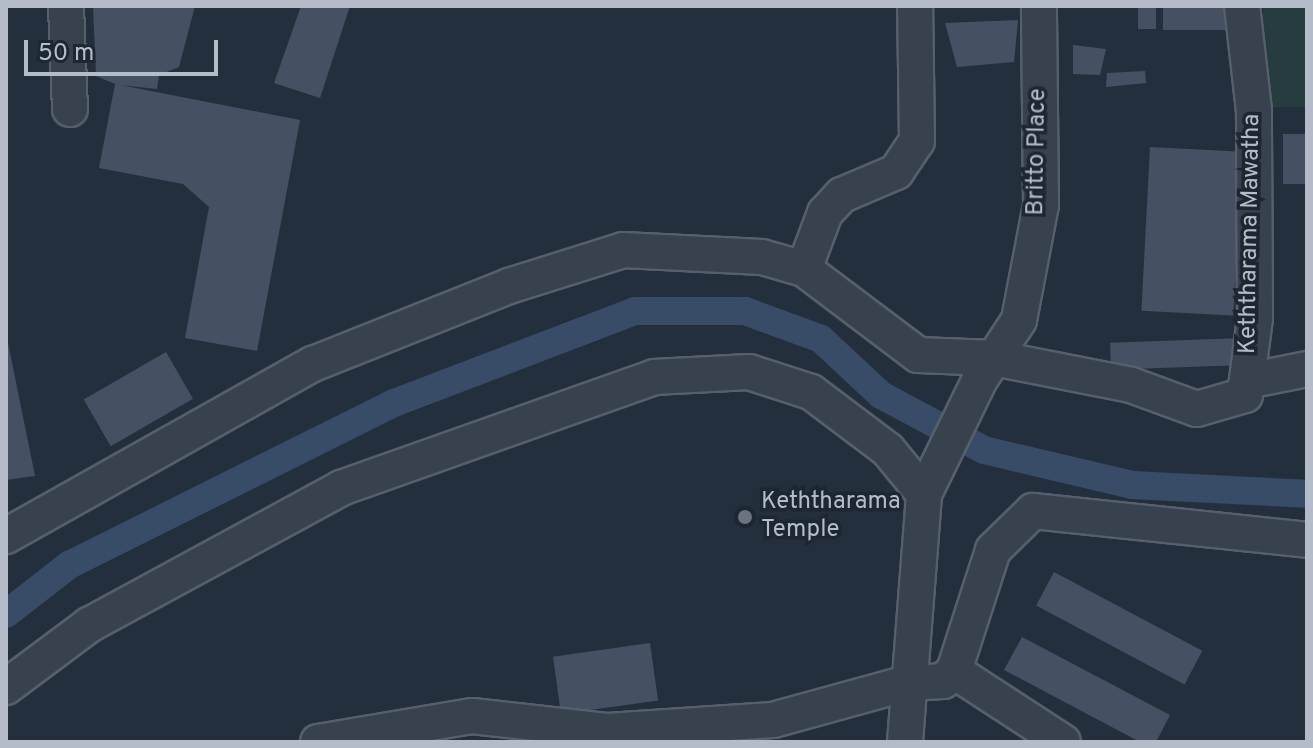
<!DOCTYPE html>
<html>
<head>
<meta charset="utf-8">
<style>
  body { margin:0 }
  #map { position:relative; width:1313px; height:748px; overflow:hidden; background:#242f3e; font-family:Overpass,sans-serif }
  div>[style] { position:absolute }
  .green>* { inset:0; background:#263c3f; transform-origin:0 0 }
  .canal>* { height:28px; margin:-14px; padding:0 14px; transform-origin:14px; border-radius:14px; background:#394c67 }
  .building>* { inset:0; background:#455162; transform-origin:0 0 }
  .roads { filter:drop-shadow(2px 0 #565f6c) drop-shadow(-2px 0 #565f6c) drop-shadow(0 2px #565f6c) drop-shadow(0 -2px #565f6c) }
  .minor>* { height:34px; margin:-17px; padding:0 17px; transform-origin:17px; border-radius:17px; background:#38414e }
  .dots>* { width:22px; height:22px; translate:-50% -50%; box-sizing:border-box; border:4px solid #1d2633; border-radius:50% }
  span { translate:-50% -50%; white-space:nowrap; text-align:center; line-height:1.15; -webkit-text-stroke:7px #1d2633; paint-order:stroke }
  .street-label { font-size:24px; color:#b4bcc9 }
  .poi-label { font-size:24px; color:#b4bcc9 }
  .left { translate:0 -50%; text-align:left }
  .frame { position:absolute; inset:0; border:8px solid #b4bcc9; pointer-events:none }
  .scale { position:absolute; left:24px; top:40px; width:194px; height:36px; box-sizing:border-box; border:4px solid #b4bcc9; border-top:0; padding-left:10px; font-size:24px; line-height:28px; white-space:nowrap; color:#b4bcc9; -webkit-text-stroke:6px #1d2633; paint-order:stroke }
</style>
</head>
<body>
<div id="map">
  <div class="green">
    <div style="left:1263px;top:6px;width:44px;height:101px"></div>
  </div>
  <div class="canal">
    <div style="left:6px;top:614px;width:80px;rotate:-37.9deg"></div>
    <div style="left:69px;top:565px;width:363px;rotate:-26.5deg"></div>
    <div style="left:394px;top:403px;width:258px;rotate:-20.9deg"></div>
    <div style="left:635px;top:311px;width:110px"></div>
    <div style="left:745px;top:311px;width:81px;rotate:20.2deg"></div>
    <div style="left:821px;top:339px;width:82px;rotate:43deg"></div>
    <div style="left:881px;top:395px;width:117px;rotate:28.1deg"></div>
    <div style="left:984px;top:450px;width:152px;rotate:13.3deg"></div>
    <div style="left:1132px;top:485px;width:175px;rotate:2.9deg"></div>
  </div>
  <div class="building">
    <div style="clip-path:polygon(93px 6px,195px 6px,179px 67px,159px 75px,157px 89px,120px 85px,300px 120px,257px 351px,185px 338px,209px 207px,183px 184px,99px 168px,115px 84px,96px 76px)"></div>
    <div style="clip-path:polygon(301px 6px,350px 6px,320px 98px,274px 83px)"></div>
    <div style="left:1138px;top:6px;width:18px;height:23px"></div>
    <div style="left:1163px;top:6px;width:62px;height:24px"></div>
    <div style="clip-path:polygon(1018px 20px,1014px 62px,957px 67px,945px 23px)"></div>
    <div style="clip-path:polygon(1073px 45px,1106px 49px,1100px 75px,1073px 74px)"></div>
    <div style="clip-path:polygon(1145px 71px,1146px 83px,1106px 87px,1107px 73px)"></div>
    <div style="left:1307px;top:134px;width:50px;height:24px;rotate:90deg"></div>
    <div style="left:1150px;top:147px;width:92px;height:164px;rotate:3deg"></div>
    <div style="clip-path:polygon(6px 333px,35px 476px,6px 480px)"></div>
    <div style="left:1243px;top:338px;width:27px;height:133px;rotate:88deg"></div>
    <div style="left:166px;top:352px;width:54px;height:95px;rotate:60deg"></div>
    <div style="left:1054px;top:572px;width:168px;height:38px;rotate:28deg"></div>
    <div style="clip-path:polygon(1022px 637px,1170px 715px,1156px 742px,1140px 742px,1004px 670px)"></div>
    <div style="left:650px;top:643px;width:58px;height:98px;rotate:82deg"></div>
  </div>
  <div class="roads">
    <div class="minor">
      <div style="left:66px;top:6px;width:103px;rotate:87.8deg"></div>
      <div style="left:804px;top:269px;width:60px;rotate:-69.4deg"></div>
      <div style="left:825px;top:213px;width:25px;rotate:-47deg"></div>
      <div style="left:842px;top:195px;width:59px;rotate:-23.1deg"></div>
      <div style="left:896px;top:172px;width:37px;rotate:-56deg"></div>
      <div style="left:917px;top:141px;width:135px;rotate:-90.8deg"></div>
      <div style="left:1247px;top:381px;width:61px;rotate:-11.3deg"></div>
      <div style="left:6px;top:536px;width:352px;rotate:-29.3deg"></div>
      <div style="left:313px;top:364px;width:211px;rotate:-21.7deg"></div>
      <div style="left:509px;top:286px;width:120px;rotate:-17.5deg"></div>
      <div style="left:623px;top:250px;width:139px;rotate:2.9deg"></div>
      <div style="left:762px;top:257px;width:44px;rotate:15.9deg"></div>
      <div style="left:804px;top:269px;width:143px;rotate:37deg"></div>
      <div style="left:918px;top:355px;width:76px;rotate:2.3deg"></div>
      <div style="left:994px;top:358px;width:140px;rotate:11.1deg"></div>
      <div style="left:1131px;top:385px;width:70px;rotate:20deg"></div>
      <div style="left:1197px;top:409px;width:50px;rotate:-16.3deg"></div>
      <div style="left:1245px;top:395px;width:78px;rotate:-82.6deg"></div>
      <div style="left:1255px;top:318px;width:207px;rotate:-90.3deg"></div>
      <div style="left:1254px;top:111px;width:106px;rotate:-96.5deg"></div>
      <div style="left:954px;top:671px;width:130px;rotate:33.1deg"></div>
      <div style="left:6px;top:687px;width:104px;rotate:-36.8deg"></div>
      <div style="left:89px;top:625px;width:287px;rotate:-28.5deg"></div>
      <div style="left:341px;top:488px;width:332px;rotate:-19.5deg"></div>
      <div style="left:654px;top:377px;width:95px;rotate:-3deg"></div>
      <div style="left:749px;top:372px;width:65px;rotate:17.9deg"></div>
      <div style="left:811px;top:392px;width:96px;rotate:37deg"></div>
      <div style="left:888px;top:450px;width:57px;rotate:50.7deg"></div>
      <div style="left:318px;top:742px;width:156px;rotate:-9.6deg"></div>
      <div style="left:472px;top:716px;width:137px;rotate:6.3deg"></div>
      <div style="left:608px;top:731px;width:165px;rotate:-3.8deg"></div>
      <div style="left:773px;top:720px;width:139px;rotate:-15.4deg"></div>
      <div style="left:907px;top:683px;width:36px;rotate:-3deg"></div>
      <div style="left:943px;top:681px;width:15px;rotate:-42deg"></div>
      <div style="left:954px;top:671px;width:127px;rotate:-72.1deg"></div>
      <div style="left:993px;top:550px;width:56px;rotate:-44.3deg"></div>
      <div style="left:1033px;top:511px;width:276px;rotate:6deg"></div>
      <div style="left:905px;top:742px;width:249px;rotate:-85.6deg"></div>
      <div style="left:924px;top:494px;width:126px;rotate:-64deg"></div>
      <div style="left:979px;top:381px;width:73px;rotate:-56.7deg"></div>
      <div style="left:1019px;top:320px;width:117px;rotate:-79.2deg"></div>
      <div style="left:1041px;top:205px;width:199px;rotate:-90.6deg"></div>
    </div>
  </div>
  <div class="dots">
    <div style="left:745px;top:517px;background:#6b7280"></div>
  </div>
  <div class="street-label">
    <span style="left:1038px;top:152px;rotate:-89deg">Britto Place</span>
    <span style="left:1251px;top:234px;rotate:-89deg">Keththarama Mawatha</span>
  </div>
  <div class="poi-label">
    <span class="left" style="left:761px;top:517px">Keththarama<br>Temple</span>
  </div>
  <div class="frame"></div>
  <div class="scale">50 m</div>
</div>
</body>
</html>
